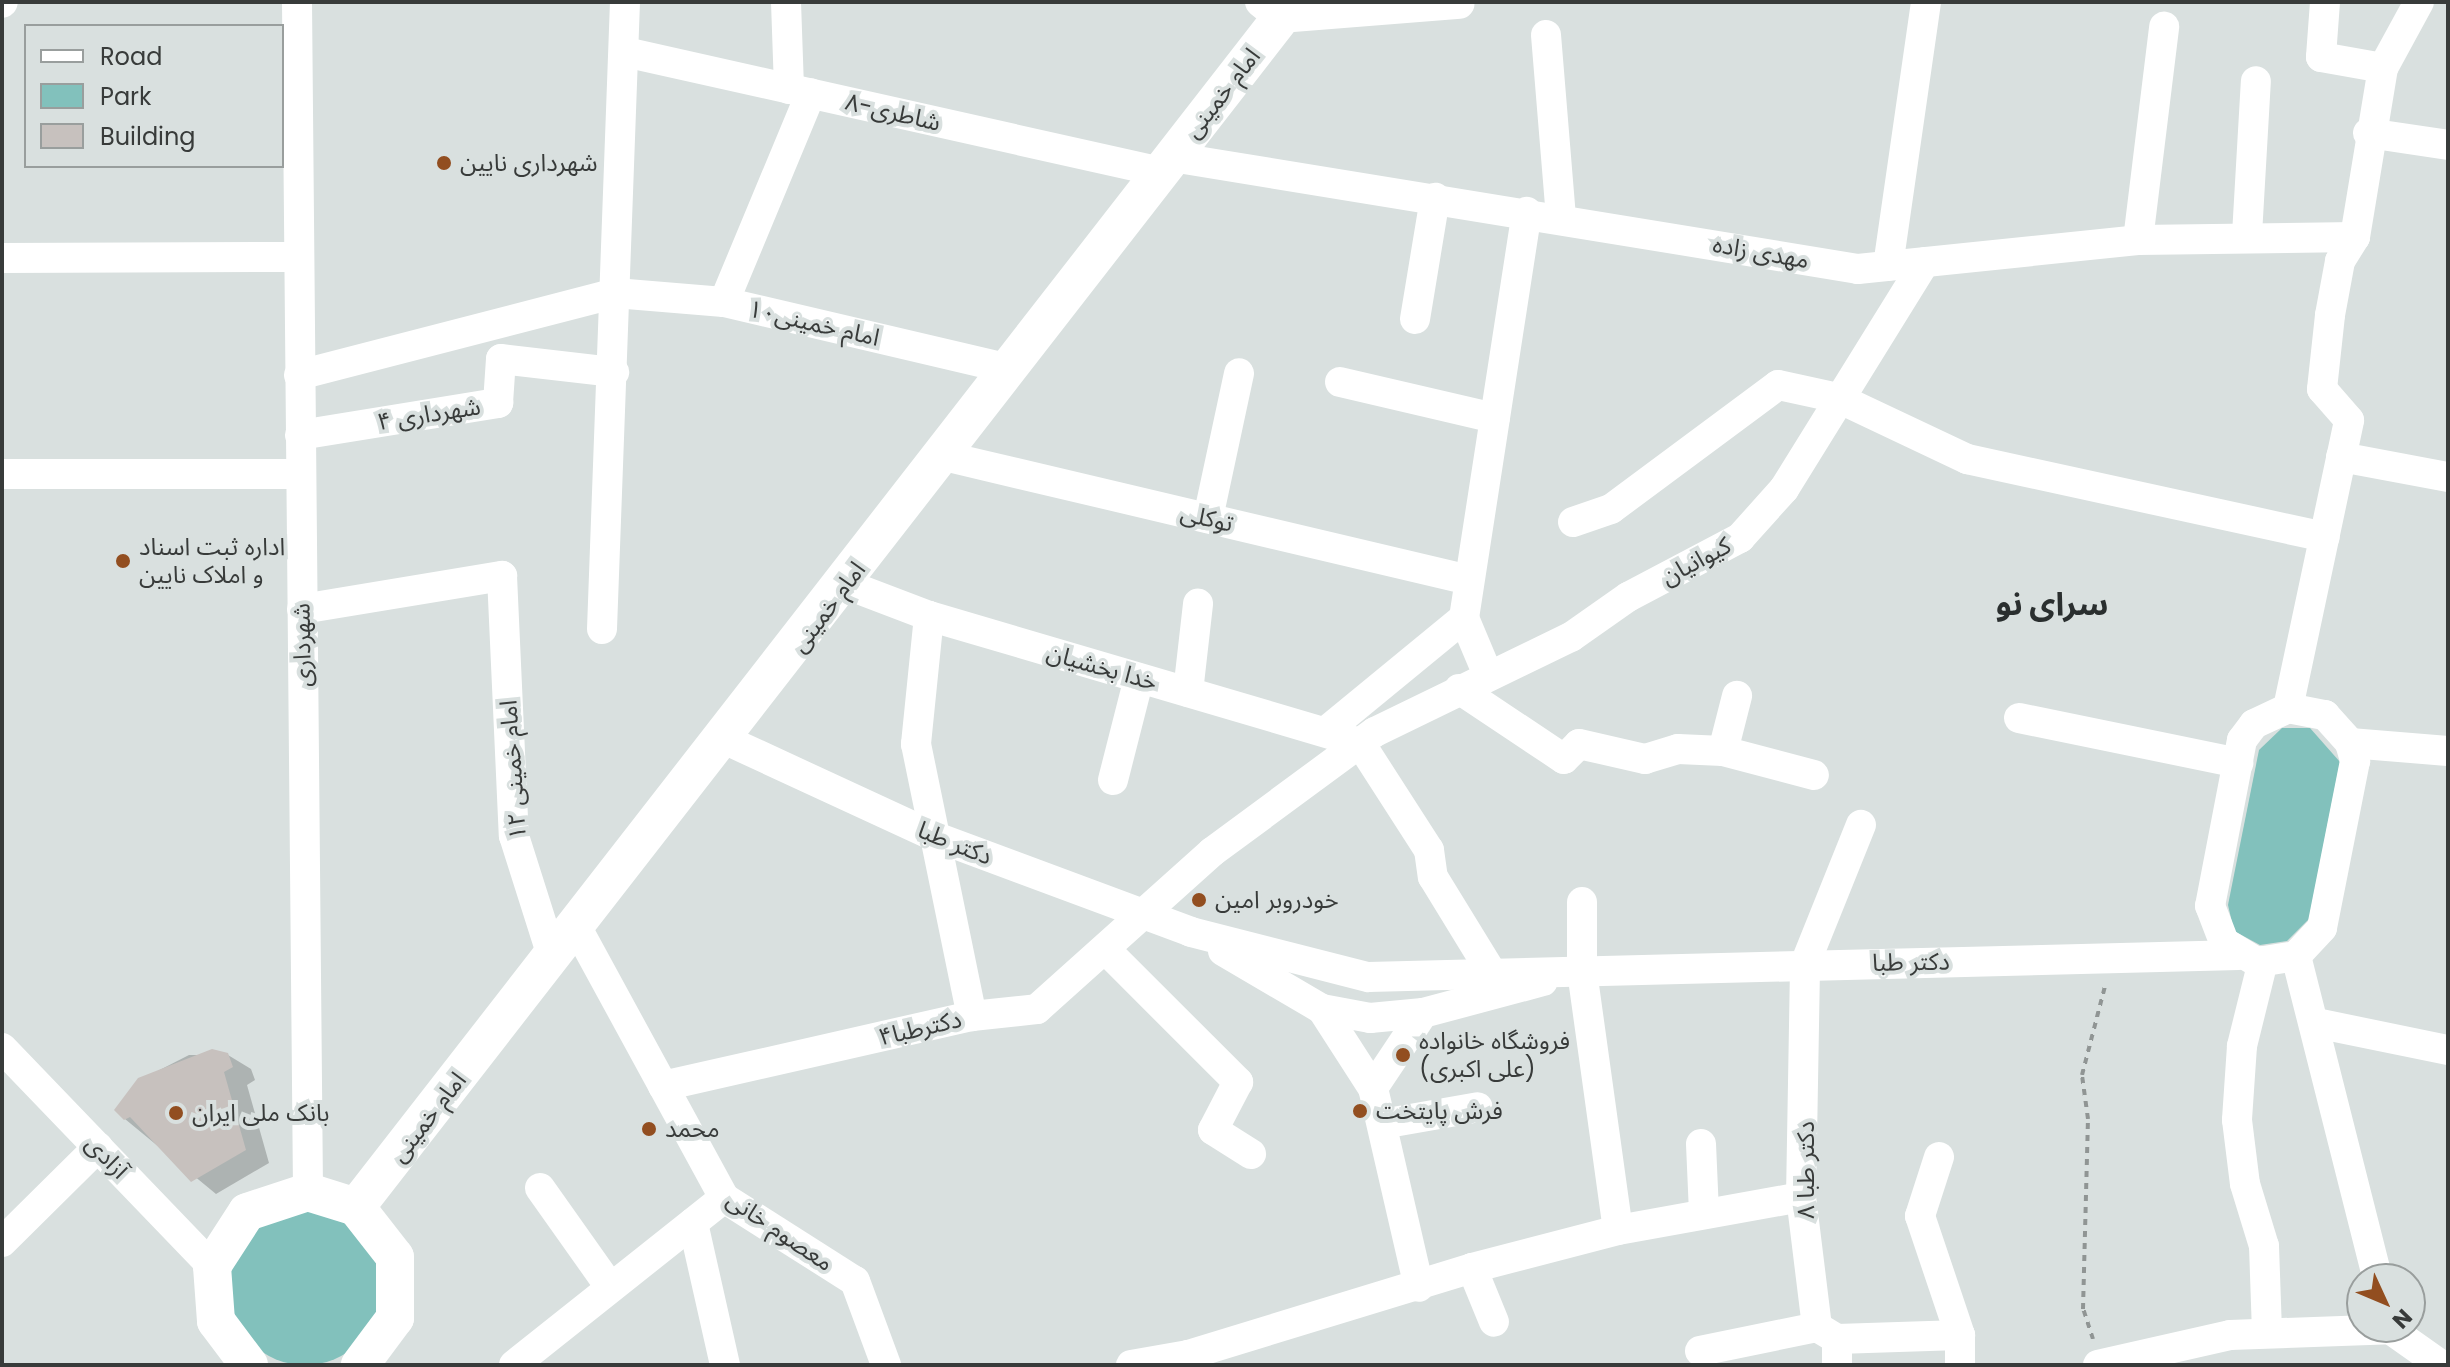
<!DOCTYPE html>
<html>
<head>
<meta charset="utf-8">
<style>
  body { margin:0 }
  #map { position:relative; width:2450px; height:1367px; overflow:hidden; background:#d9e0df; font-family:Poppins,"Noto Sans Arabic",sans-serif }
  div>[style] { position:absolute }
  .green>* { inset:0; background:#82c1bc }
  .round { border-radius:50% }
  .shadow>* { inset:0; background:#0003 }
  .building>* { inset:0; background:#c7c1be }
  .path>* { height:4px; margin-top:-2px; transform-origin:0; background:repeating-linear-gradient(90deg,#909594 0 6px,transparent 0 12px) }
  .minor>* { height:30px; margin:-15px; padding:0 15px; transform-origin:15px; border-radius:15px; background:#fff }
  .major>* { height:38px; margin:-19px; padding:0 19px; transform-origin:19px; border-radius:19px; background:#fff }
  .dots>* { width:22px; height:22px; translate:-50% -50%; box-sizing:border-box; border:4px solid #d9e0df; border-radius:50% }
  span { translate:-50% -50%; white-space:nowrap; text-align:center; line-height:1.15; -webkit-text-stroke:8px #d9e0df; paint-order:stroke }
  .street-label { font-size:24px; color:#383b3a }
  .poi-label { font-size:24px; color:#383b3a }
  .left { translate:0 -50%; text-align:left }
  .district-label { font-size:32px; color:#2a2f2f; font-weight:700 }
  .frame { position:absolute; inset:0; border:4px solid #383b3a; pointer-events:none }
  .legend { position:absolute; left:24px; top:24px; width:260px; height:144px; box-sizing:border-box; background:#d9e0df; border:2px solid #999e9d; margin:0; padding:10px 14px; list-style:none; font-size:24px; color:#383b3a }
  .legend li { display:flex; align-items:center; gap:16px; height:40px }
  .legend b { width:40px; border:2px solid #999e9d }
  .north { position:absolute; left:2346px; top:1263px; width:80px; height:80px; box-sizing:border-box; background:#d9e0df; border:2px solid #999e9d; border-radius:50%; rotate:134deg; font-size:22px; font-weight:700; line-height:32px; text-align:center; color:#383b3a }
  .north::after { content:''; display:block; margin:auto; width:28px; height:36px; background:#924e20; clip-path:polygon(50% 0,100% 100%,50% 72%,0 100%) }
</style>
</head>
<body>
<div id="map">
  <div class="green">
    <div style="clip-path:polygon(2282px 728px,2310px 728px,2340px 762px,2309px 919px,2287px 941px,2260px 945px,2234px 931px,2228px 905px,2259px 750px)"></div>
    <div class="round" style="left:228px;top:1211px;width:154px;height:154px"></div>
  </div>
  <div class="shadow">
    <div style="clip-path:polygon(189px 1055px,228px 1055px,251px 1069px,255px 1080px,247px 1085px,269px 1163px,216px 1194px,125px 1119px,140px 1080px)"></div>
  </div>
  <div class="building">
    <div style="clip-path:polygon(212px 1049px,228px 1053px,233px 1067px,224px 1072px,246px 1150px,191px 1182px,130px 1117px,124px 1120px,114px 1110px,138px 1078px)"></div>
  </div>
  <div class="path">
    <div style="left:2093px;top:1339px;width:32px;rotate:-108deg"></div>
    <div style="left:2083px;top:1309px;width:190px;rotate:-88.5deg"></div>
    <div style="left:2088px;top:1119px;width:44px;rotate:-97.8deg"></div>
    <div style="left:2082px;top:1075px;width:92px;rotate:-75.5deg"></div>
  </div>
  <div class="minor">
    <div style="left:297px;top:2px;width:1190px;rotate:89.47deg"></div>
    <div style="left:786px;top:2px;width:87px;rotate:88deg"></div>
    <div style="left:1260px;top:2px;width:26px;rotate:39deg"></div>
    <div style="left:1280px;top:18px;width:180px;rotate:-4.5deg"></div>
    <div style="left:2325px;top:2px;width:55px;rotate:94.2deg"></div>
    <div style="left:2321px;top:57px;width:63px;rotate:10.1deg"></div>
    <div style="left:2px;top:3px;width:1px;rotate:-45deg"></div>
    <div style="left:1546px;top:35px;width:183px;rotate:85.3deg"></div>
    <div style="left:625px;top:52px;width:549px;rotate:12.62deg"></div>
    <div style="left:2368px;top:133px;width:81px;rotate:8.5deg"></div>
    <div style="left:1172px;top:157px;width:695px;rotate:9.27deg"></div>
    <div style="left:1858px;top:269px;width:281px;rotate:-5.9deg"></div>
    <div style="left:2138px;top:240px;width:217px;rotate:-0.8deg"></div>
    <div style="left:2247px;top:235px;width:154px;rotate:-86.7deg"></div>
    <div style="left:2138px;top:240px;width:215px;rotate:-83deg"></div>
    <div style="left:2px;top:258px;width:296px;rotate:-0.2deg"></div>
    <div style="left:1888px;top:266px;width:267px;rotate:-81.8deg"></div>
    <div style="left:724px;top:302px;width:226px;rotate:-67.4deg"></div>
    <div style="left:1415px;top:319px;width:123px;rotate:-80.6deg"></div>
    <div style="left:299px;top:375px;width:326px;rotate:-14.5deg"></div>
    <div style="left:615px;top:293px;width:109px;rotate:4.7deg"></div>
    <div style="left:724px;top:302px;width:294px;rotate:13.2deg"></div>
    <div style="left:1340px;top:382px;width:159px;rotate:13.1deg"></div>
    <div style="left:300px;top:435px;width:201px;rotate:-9.2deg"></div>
    <div style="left:498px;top:403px;width:44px;rotate:-86.1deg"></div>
    <div style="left:501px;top:359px;width:114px;rotate:6.6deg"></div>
    <div style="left:944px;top:456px;width:539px;rotate:13.29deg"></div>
    <div style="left:2341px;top:457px;width:109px;rotate:10.6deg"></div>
    <div style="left:2px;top:474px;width:299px"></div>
    <div style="left:1208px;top:518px;width:148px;rotate:-77.9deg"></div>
    <div style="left:1573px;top:522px;width:40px;rotate:-18.9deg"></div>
    <div style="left:1611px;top:509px;width:208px;rotate:-36.6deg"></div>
    <div style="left:1778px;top:385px;width:61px;rotate:12.2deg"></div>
    <div style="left:1838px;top:398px;width:143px;rotate:25.3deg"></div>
    <div style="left:1967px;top:459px;width:366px;rotate:12.3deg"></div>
    <div style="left:845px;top:584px;width:90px;rotate:20.9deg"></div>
    <div style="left:929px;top:616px;width:449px;rotate:16.4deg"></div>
    <div style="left:302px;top:609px;width:203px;rotate:-9.4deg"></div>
    <div style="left:502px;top:576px;width:260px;rotate:87.4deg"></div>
    <div style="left:514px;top:836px;width:129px;rotate:72.4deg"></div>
    <div style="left:929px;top:616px;width:129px;rotate:95.8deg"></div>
    <div style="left:916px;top:744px;width:278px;rotate:78.4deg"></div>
    <div style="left:602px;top:629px;width:627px;rotate:-87.9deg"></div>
    <div style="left:1488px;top:675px;width:62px;rotate:-112.8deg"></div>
    <div style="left:1464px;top:618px;width:411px;rotate:-81.2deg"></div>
    <div style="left:1459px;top:689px;width:126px;rotate:33.7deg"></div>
    <div style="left:1564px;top:759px;width:21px;rotate:-45deg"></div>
    <div style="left:1579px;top:744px;width:68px;rotate:12.8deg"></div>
    <div style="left:1645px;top:759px;width:34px;rotate:-17deg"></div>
    <div style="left:1678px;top:749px;width:45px;rotate:2.5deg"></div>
    <div style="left:1723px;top:751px;width:94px;rotate:14.8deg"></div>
    <div style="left:1188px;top:692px;width:89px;rotate:-83.5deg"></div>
    <div style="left:2288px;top:708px;width:294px;rotate:-78deg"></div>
    <div style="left:2349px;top:420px;width:41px;rotate:-131.1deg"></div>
    <div style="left:2322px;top:389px;width:74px;rotate:-83.8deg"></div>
    <div style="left:2330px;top:315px;width:55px;rotate:-79.5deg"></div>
    <div style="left:2340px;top:261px;width:28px;rotate:-58deg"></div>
    <div style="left:2355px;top:237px;width:171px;rotate:-80.6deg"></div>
    <div style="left:2383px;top:68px;width:75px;rotate:-61.4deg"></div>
    <div style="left:2288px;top:708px;width:38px;rotate:11deg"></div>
    <div style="left:2325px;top:715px;width:38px;rotate:48deg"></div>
    <div style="left:2350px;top:743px;width:19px;rotate:74deg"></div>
    <div style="left:2355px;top:761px;width:170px;rotate:101.2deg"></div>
    <div style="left:2322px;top:928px;width:38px;rotate:133deg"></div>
    <div style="left:2296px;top:956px;width:39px;rotate:171deg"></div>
    <div style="left:2257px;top:962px;width:39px;rotate:-149deg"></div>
    <div style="left:2224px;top:942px;width:39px;rotate:-111deg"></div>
    <div style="left:2210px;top:906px;width:169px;rotate:-79.1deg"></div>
    <div style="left:2242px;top:740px;width:20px;rotate:-53deg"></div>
    <div style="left:2254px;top:724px;width:38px;rotate:-25deg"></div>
    <div style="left:2019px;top:718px;width:224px;rotate:11.6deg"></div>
    <div style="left:1325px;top:732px;width:180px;rotate:-39.4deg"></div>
    <div style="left:726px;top:740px;width:231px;rotate:24.8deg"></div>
    <div style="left:936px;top:837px;width:272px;rotate:20.4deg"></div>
    <div style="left:1191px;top:932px;width:183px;rotate:14.3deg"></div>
    <div style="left:1368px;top:977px;width:871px;rotate:-1.45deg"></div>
    <div style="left:1360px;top:743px;width:127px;rotate:57.2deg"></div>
    <div style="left:1429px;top:850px;width:27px;rotate:82deg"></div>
    <div style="left:1433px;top:877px;width:109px;rotate:58.5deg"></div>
    <div style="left:2350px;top:743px;width:98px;rotate:4.7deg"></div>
    <div style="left:1723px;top:751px;width:57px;rotate:-75.7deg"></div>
    <div style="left:1113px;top:780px;width:105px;rotate:-75.7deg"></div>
    <div style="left:1582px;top:902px;width:69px;rotate:90deg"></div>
    <div style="left:1582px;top:971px;width:261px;rotate:82.1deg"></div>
    <div style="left:577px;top:928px;width:307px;rotate:61.4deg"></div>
    <div style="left:724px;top:1198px;width:155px;rotate:32.4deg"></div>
    <div style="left:855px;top:1281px;width:90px;rotate:69.7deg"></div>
    <div style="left:1106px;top:950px;width:187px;rotate:45deg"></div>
    <div style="left:1238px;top:1082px;width:54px;rotate:117.5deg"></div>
    <div style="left:1213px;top:1130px;width:45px;rotate:32.3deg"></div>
    <div style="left:1223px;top:951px;width:115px;rotate:30.4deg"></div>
    <div style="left:1322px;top:1009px;width:49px;rotate:10.6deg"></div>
    <div style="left:1370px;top:1018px;width:53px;rotate:-5.4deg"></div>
    <div style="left:1423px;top:1013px;width:124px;rotate:-14.9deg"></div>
    <div style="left:2296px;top:956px;width:333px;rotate:75.8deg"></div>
    <div style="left:2263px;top:961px;width:88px;rotate:103.9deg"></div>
    <div style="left:2242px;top:1046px;width:74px;rotate:93.9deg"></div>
    <div style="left:2237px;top:1120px;width:64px;rotate:82.9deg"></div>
    <div style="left:2245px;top:1184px;width:65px;rotate:73deg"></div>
    <div style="left:2264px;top:1246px;width:87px;rotate:88deg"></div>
    <div style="left:1322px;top:1009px;width:94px;rotate:57.2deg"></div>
    <div style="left:1373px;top:1088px;width:204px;rotate:77deg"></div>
    <div style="left:2316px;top:1023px;width:135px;rotate:11.6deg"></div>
    <div style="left:2px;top:1048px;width:303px;rotate:46.1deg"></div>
    <div style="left:663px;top:1086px;width:317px;rotate:-12.8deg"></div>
    <div style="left:972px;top:1016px;width:65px;rotate:-6.1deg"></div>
    <div style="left:1037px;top:1009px;width:235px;rotate:-41.9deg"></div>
    <div style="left:1212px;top:852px;width:202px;rotate:-36.4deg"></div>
    <div style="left:1375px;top:732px;width:218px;rotate:-25.9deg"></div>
    <div style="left:1571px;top:637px;width:70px;rotate:-35.1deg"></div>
    <div style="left:1628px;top:597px;width:127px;rotate:-27.8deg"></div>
    <div style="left:1740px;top:538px;width:66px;rotate:-48.1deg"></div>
    <div style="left:1784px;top:489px;width:267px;rotate:-58.2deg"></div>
    <div style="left:1373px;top:1088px;width:90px;rotate:-56.3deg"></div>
    <div style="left:1382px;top:1124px;width:97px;rotate:-10deg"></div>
    <div style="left:1701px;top:1144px;width:70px;rotate:87.5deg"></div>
    <div style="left:1939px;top:1157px;width:62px;rotate:107.9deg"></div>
    <div style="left:1920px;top:1216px;width:126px;rotate:71.4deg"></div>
    <div style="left:1960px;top:1335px;width:30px;rotate:90deg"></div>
    <div style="left:540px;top:1188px;width:121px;rotate:54.7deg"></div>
    <div style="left:693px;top:1223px;width:146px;rotate:77.3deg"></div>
    <div style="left:2px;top:1242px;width:135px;rotate:-44.7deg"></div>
    <div style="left:1472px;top:1268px;width:58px;rotate:67.8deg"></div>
    <div style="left:1837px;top:1339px;width:123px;rotate:-1.9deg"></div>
    <div style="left:1700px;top:1351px;width:119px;rotate:-11.6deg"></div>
    <div style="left:514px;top:1365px;width:268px;rotate:-38.5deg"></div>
    <div style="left:1131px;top:1365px;width:58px;rotate:-10deg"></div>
    <div style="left:1189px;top:1365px;width:10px;rotate:-96deg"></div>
    <div style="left:1188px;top:1355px;width:297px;rotate:-17deg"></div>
    <div style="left:1472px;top:1268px;width:151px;rotate:-14.6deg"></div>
    <div style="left:1618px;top:1230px;width:186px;rotate:-10.2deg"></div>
    <div style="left:1837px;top:1365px;width:26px;rotate:-90deg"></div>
    <div style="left:1837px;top:1339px;width:23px;rotate:-149deg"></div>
    <div style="left:1817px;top:1327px;width:131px;rotate:-97deg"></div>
    <div style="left:1801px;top:1197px;width:233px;rotate:-89deg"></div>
    <div style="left:1805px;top:964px;width:150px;rotate:-68.1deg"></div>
    <div style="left:2098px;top:1365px;width:135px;rotate:-12.8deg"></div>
    <div style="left:2230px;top:1335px;width:160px;rotate:-2.1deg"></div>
    <div style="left:2390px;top:1329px;width:62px;rotate:35.2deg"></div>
  </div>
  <div class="major">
    <div style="left:356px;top:1207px;width:1526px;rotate:-52.13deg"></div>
    <div style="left:249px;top:1365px;width:55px;rotate:-126.9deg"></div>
    <div style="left:216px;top:1321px;width:55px;rotate:-94.2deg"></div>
    <div style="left:212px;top:1266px;width:64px;rotate:-57.1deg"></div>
    <div style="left:247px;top:1212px;width:64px;rotate:-18.2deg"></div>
    <div style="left:308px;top:1192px;width:50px;rotate:17.4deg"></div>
    <div style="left:356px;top:1207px;width:63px;rotate:52deg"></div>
    <div style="left:395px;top:1257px;width:61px;rotate:90deg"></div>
    <div style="left:395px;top:1318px;width:59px;rotate:126.7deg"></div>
  </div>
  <div class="dots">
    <div style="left:444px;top:163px;background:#924e20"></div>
    <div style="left:123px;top:561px;background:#924e20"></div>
    <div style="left:1199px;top:900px;background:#924e20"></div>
    <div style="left:1403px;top:1055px;background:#924e20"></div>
    <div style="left:1360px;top:1111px;background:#924e20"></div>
    <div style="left:176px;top:1113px;background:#924e20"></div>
    <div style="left:649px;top:1129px;background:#924e20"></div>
  </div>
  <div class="street-label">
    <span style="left:1222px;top:93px;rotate:-52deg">امام خمینی</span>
    <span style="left:893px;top:112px;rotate:13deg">۸-شاطری</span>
    <span style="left:1761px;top:252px;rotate:10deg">مهدی زاده</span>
    <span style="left:814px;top:323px;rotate:13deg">امام خمینی۱۰</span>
    <span style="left:429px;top:414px;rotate:-9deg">شهرداری ۴</span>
    <span style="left:1207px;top:518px;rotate:13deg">توکلی</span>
    <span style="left:1696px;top:561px;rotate:-28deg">کیوانیان</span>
    <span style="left:828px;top:607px;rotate:-53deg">امام خمینی</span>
    <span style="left:302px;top:645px;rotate:-91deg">شهرداری</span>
    <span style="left:1102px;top:667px;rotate:16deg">خدا بخشیان</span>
    <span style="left:513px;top:770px;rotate:-94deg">امام خمینی ۱۲</span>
    <span style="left:955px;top:843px;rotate:22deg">دکتر طبا</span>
    <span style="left:1911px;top:962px;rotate:-1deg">دکتر طبا</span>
    <span style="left:920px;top:1028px;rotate:-13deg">دکترطبا۴</span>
    <span style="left:428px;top:1117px;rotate:-52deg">امام خمینی</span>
    <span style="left:107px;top:1157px;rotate:46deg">آزادی</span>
    <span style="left:1806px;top:1170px;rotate:-90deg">دکتر طبا ۸</span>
    <span style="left:780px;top:1231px;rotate:34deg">معصوم خانی</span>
  </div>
  <div class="poi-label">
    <span class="left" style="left:460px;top:163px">شهرداری نایین</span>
    <span class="left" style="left:139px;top:561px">اداره ثبت اسناد<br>و املاک نایین</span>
    <span class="left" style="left:1215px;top:900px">خودروبر امین</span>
    <span class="left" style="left:1419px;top:1055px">فروشگاه خانواده<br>(علی اکبری)</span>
    <span class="left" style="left:1376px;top:1111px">فرش پایتخت</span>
    <span class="left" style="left:192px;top:1113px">بانک ملی ایران</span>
    <span class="left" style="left:665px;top:1129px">محمد</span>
  </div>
  <div class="district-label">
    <span style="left:2052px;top:604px">سرای نو</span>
  </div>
  <div class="frame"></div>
  <ul class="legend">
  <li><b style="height:10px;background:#fff"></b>Road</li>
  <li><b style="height:22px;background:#82c1bc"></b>Park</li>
  <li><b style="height:22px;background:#c7c1be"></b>Building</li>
  </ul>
  <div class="north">N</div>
</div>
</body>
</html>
